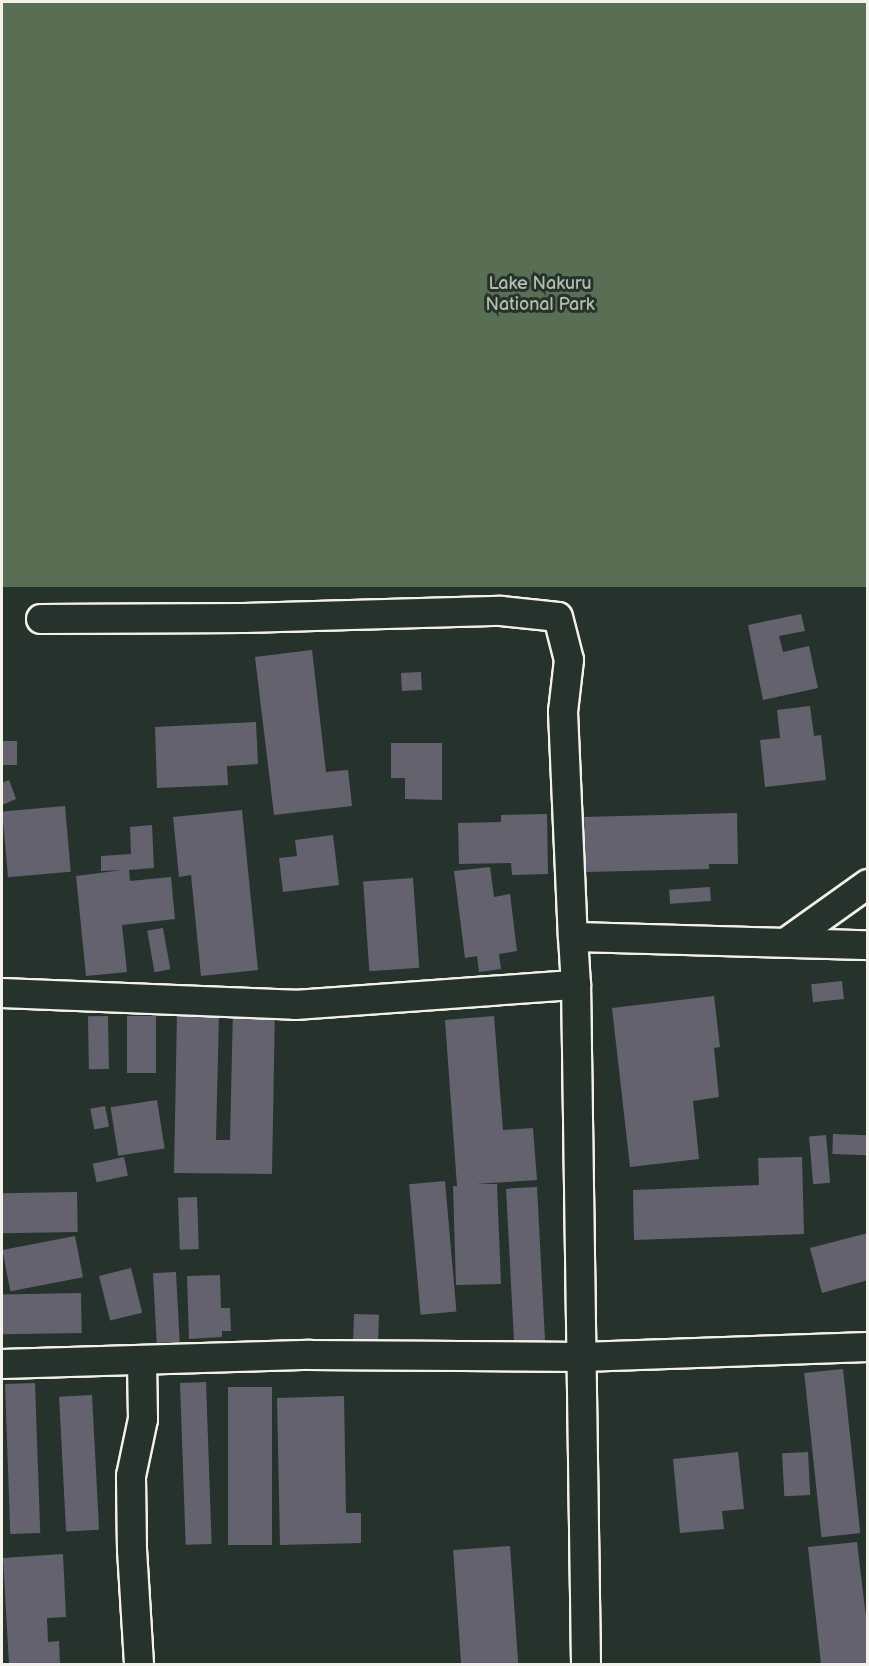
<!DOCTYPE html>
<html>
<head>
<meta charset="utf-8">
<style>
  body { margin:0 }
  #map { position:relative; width:869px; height:1666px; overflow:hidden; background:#26332d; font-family:"Balsamiq Sans",sans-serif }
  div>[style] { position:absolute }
  .green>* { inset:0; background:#596f54; transform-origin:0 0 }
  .building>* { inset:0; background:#64626e; transform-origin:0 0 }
  .roads { filter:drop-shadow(2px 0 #f4f1e8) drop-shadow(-2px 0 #f4f1e8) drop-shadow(0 2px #f4f1e8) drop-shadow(0 -2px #f4f1e8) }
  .minor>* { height:28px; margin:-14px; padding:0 14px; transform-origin:14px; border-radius:14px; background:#26332d }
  span { translate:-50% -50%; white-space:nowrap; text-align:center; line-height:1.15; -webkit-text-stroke:6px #26332d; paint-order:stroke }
  .park-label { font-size:18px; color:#b6bdad }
  .frame { position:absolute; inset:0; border:3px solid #f4f1e8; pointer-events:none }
</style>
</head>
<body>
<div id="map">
  <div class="green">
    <div style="left:2px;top:2px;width:865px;height:585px"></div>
  </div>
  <div class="building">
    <div style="clip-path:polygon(801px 614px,805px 631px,779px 636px,783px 652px,809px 646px,818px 688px,763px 700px,748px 625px)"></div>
    <div style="clip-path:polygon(312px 650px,326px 772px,348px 770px,352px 806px,274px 815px,255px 657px)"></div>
    <div style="left:421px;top:672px;width:18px;height:20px;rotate:87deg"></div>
    <div style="clip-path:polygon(810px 706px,814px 736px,821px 735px,826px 780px,765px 787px,760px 740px,780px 738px,777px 710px)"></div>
    <div style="clip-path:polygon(256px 722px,258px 764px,227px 766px,228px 785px,157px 788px,155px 727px)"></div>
    <div style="left:2px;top:741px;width:15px;height:24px"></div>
    <div style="clip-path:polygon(391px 743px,442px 743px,442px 800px,405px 799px,405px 778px,391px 778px)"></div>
    <div style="clip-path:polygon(9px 780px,16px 799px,2px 805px,2px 783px)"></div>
    <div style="left:65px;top:806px;width:66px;height:63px;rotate:85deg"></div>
    <div style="clip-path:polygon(242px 810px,258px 970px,201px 976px,191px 875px,179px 877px,173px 817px)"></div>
    <div style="clip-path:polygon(737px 813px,738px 864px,709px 864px,709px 869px,586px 872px,584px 817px)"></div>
    <div style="clip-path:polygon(547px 814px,548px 874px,512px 875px,511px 863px,459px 864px,458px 823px,501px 822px,501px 815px)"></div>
    <div style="clip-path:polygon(152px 825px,154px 868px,129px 870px,130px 881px,171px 877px,175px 919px,122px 925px,127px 972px,86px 976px,76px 876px,123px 870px,101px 871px,101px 856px,131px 854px,130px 827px)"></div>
    <div style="clip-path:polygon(333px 835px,339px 885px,283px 892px,279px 858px,297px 856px,295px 840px)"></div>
    <div style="clip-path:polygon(490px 867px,494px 897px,510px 894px,517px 951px,499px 954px,501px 969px,479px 972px,477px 956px,465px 958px,454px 871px)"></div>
    <div style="left:413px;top:878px;width:90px;height:50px;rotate:86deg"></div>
    <div style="left:710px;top:887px;width:14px;height:41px;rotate:86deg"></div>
    <div style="left:163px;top:928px;width:42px;height:16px;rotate:80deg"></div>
    <div style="left:842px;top:981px;width:18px;height:31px;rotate:84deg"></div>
    <div style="clip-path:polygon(714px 996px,720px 1047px,714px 1048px,719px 1097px,693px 1101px,699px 1159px,630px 1167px,612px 1008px)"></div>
    <div style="clip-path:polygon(233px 1008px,275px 1009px,272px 1174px,174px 1173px,177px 1012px,219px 1013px,216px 1140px,230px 1140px)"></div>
    <div style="left:108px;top:1016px;width:53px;height:20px;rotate:89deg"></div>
    <div style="left:127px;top:1016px;width:29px;height:57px"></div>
    <div style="clip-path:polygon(494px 1016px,503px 1130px,533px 1128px,537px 1180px,476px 1184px,497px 1184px,501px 1284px,456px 1285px,453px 1186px,457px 1186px,445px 1020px)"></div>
    <div style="left:157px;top:1100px;width:49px;height:47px;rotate:81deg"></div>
    <div style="left:105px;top:1106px;width:21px;height:15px;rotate:79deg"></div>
    <div style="left:833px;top:1134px;width:34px;height:20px;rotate:2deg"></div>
    <div style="left:826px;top:1135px;width:48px;height:17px;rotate:85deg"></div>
    <div style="left:124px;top:1157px;width:19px;height:32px;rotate:78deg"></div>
    <div style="clip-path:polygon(802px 1157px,804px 1234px,634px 1240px,633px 1190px,759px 1185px,758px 1158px)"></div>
    <div style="left:445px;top:1181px;width:131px;height:36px;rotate:85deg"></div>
    <div style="left:537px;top:1187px;width:154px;height:31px;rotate:87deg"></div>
    <div style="left:77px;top:1192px;width:40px;height:75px;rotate:89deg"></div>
    <div style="left:197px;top:1197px;width:52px;height:19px;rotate:88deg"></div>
    <div style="clip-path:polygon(868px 1233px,868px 1280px,822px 1293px,810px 1248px)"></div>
    <div style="left:75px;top:1236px;width:42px;height:74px;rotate:79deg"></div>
    <div style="left:131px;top:1268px;width:46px;height:33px;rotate:76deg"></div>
    <div style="left:176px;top:1272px;width:70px;height:23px;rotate:87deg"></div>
    <div style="clip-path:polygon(220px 1275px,221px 1308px,230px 1308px,231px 1331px,222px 1331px,222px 1337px,189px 1339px,187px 1276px)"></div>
    <div style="left:81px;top:1293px;width:40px;height:79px;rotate:89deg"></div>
    <div style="left:354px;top:1314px;width:25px;height:27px;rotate:2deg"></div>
    <div style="left:843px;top:1369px;width:165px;height:39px;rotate:84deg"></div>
    <div style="left:206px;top:1382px;width:162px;height:26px;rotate:88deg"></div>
    <div style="left:35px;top:1383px;width:150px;height:30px;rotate:88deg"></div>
    <div style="left:228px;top:1387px;width:44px;height:158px"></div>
    <div style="left:92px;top:1395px;width:135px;height:33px;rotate:87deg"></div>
    <div style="clip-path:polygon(344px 1396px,346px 1513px,361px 1513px,361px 1543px,280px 1545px,277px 1398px)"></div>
    <div style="clip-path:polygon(738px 1452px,744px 1509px,722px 1511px,724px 1529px,680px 1533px,673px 1459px)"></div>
    <div style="left:808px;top:1452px;width:43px;height:26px;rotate:87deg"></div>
    <div style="clip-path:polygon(857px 1542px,868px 1634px,868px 1664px,821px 1664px,808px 1547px)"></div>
    <div style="left:510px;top:1546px;width:118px;height:57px;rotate:86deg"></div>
    <div style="clip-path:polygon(63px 1554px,66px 1617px,47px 1618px,48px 1642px,59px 1641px,60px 1664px,9px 1664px,3px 1558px)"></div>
  </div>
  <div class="roads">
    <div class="minor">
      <div style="left:41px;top:619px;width:203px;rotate:-0.3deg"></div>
      <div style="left:244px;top:618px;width:257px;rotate:-1.6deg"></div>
      <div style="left:501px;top:611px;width:57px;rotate:6deg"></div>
      <div style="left:558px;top:617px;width:44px;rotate:75.7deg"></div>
      <div style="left:569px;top:660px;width:52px;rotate:96.6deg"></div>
      <div style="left:563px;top:712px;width:225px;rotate:87.5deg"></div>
      <div style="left:788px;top:941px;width:98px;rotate:-35.5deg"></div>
      <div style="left:2px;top:993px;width:293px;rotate:2.3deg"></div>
      <div style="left:295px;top:1005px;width:282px;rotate:-4.1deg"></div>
      <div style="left:2px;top:1364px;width:308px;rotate:-1.7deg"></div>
      <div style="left:310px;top:1355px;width:272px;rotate:0.4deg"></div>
      <div style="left:582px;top:1357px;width:286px;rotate:-2deg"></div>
      <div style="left:139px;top:1664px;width:114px;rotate:-93.5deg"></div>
      <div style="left:132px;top:1550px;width:74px;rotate:-90.8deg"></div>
      <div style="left:131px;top:1476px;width:58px;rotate:-78.1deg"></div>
      <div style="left:143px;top:1419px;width:59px;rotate:-91deg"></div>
      <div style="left:586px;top:1664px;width:679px;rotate:-90.84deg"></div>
      <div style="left:576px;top:985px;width:48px;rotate:-93.6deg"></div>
      <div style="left:573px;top:937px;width:295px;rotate:1.6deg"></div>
    </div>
  </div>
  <div class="park-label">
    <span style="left:540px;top:295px">Lake Nakuru<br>National Park</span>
  </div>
  <div class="frame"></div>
</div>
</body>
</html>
